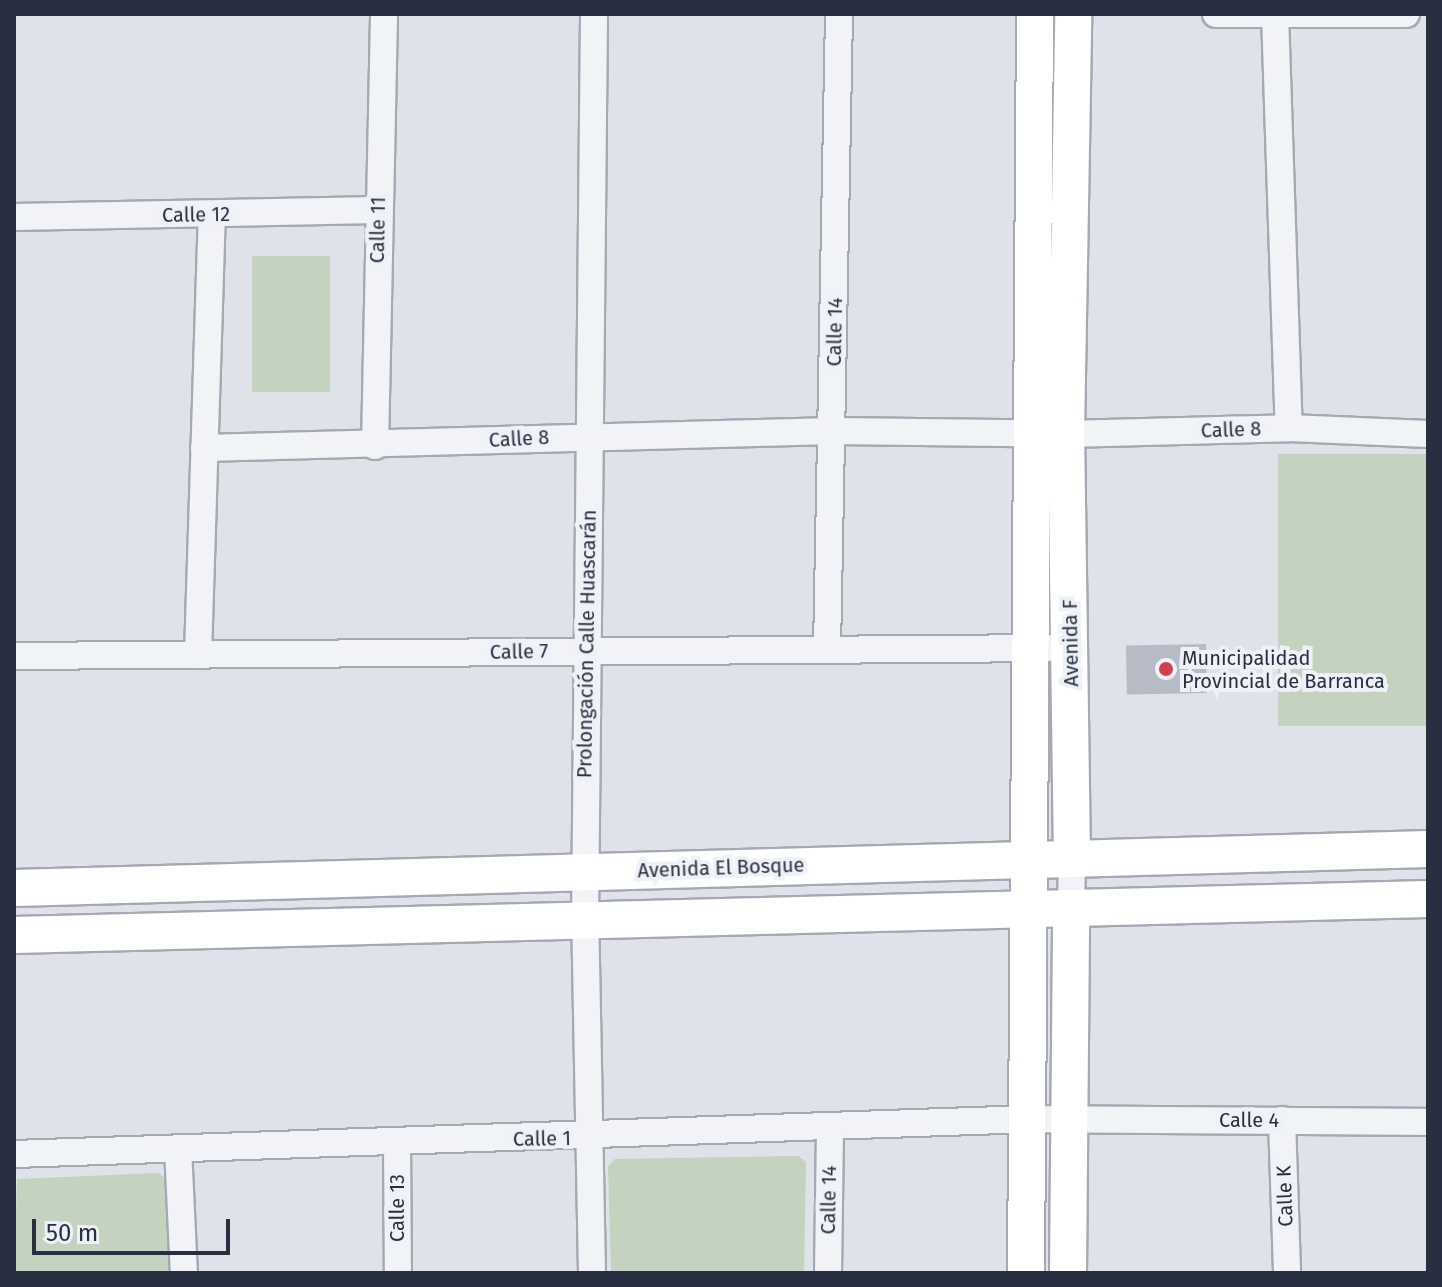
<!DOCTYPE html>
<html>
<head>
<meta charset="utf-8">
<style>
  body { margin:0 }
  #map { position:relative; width:1442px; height:1287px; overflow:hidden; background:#dfe2e9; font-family:"Fira Sans",sans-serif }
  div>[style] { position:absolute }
  .green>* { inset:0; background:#c3d3c0; transform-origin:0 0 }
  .building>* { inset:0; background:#b6bbc6; transform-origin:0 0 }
  .roads { filter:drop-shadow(2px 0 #a4a9b3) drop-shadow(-2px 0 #a4a9b3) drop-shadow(0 2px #a4a9b3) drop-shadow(0 -2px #a4a9b3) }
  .street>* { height:26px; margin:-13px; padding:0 13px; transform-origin:13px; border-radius:13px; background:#f2f3f7 }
  .secondary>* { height:36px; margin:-18px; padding:0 18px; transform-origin:18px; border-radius:18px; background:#fff }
  .dots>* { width:22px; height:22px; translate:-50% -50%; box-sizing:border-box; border:4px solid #eef1f6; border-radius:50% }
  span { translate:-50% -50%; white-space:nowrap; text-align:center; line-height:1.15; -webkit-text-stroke:8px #eef1f6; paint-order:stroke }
  .street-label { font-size:20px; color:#272f40 }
  .poi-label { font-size:20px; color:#272f40 }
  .left { translate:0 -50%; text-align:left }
  .frame { position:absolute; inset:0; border:16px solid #272f40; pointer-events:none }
  .scale { position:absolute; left:32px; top:1219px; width:198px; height:36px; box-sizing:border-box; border:4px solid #272f40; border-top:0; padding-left:10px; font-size:24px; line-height:28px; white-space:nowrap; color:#272f40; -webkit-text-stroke:6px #eef1f6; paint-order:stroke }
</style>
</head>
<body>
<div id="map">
  <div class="green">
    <div style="left:330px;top:256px;width:136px;height:78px;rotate:90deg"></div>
    <div style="left:1428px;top:454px;width:272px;height:150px;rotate:90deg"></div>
    <div style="clip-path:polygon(798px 1156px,806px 1162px,804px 1273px,611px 1273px,608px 1166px,615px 1159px)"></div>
    <div style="clip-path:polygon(158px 1173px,169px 1180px,169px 1273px,14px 1273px,17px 1179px)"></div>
  </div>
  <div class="building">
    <div style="left:1206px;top:644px;width:49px;height:80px;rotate:89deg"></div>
  </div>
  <div class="roads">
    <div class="street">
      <div style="left:1216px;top:14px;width:190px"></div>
      <div style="left:1275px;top:14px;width:414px;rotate:88.1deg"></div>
      <div style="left:14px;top:217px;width:364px;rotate:-1.1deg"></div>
      <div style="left:375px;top:446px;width:432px;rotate:-88.8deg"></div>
      <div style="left:204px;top:448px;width:630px;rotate:-1.55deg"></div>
      <div style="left:834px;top:431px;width:232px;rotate:0.7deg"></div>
      <div style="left:1066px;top:434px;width:223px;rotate:-1.5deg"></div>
      <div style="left:1289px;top:428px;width:139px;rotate:2.5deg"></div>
      <div style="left:827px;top:650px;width:636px;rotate:-88.92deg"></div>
      <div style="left:198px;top:655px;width:440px;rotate:-88.2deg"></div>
      <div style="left:14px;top:656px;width:1034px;rotate:-0.44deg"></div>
      <div style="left:1071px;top:910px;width:52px;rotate:-88.9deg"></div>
      <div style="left:1282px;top:1120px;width:153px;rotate:88.1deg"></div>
      <div style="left:397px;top:1142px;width:131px;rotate:89.6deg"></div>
      <div style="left:178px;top:1148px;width:125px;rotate:87.3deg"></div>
      <div style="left:14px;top:1154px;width:1016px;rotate:-1.97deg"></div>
      <div style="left:1029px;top:1119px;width:399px;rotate:0.4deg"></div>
      <div style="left:592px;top:1273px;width:352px;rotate:-91.1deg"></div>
      <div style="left:585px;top:921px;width:907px;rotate:-89.43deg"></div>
      <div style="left:828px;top:1273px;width:146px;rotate:-89.2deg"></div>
    </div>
    <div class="secondary">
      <div style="left:1072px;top:858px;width:424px;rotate:-90.8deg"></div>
      <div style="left:1066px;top:434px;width:420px;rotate:-89deg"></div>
      <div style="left:14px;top:888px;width:1415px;rotate:-1.58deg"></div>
      <div style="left:14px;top:935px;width:1414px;rotate:-1.46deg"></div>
      <div style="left:1026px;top:1273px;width:1259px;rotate:-89.59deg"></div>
      <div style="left:1068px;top:1273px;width:363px;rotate:-89.5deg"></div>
    </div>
  </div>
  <div class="dots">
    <div style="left:1166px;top:669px;background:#d33f4d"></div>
  </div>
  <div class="street-label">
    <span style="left:196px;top:215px;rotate:-1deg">Calle 12</span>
    <span style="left:378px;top:230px;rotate:-89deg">Calle 11</span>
    <span style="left:835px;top:332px;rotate:-89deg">Calle 14</span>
    <span style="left:1231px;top:430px;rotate:-2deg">Calle 8</span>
    <span style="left:519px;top:439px;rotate:-3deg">Calle 8</span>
    <span style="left:1071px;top:643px;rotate:-91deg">Avenida F</span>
    <span style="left:587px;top:644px;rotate:-89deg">Prolongación Calle Huascarán</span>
    <span style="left:519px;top:652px;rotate:-1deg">Calle 7</span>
    <span style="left:721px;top:868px;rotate:-2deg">Avenida El Bosque</span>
    <span style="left:1249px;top:1120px">Calle 4</span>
    <span style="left:542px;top:1139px;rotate:-1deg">Calle 1</span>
    <span style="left:1285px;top:1196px;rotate:-92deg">Calle K</span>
    <span style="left:829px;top:1200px;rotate:-89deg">Calle 14</span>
    <span style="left:397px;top:1208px;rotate:-90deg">Calle 13</span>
  </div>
  <div class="poi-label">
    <span class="left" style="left:1182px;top:670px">Municipalidad<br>Provincial de Barranca</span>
  </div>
  <div class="frame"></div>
  <div class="scale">50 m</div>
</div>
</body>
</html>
